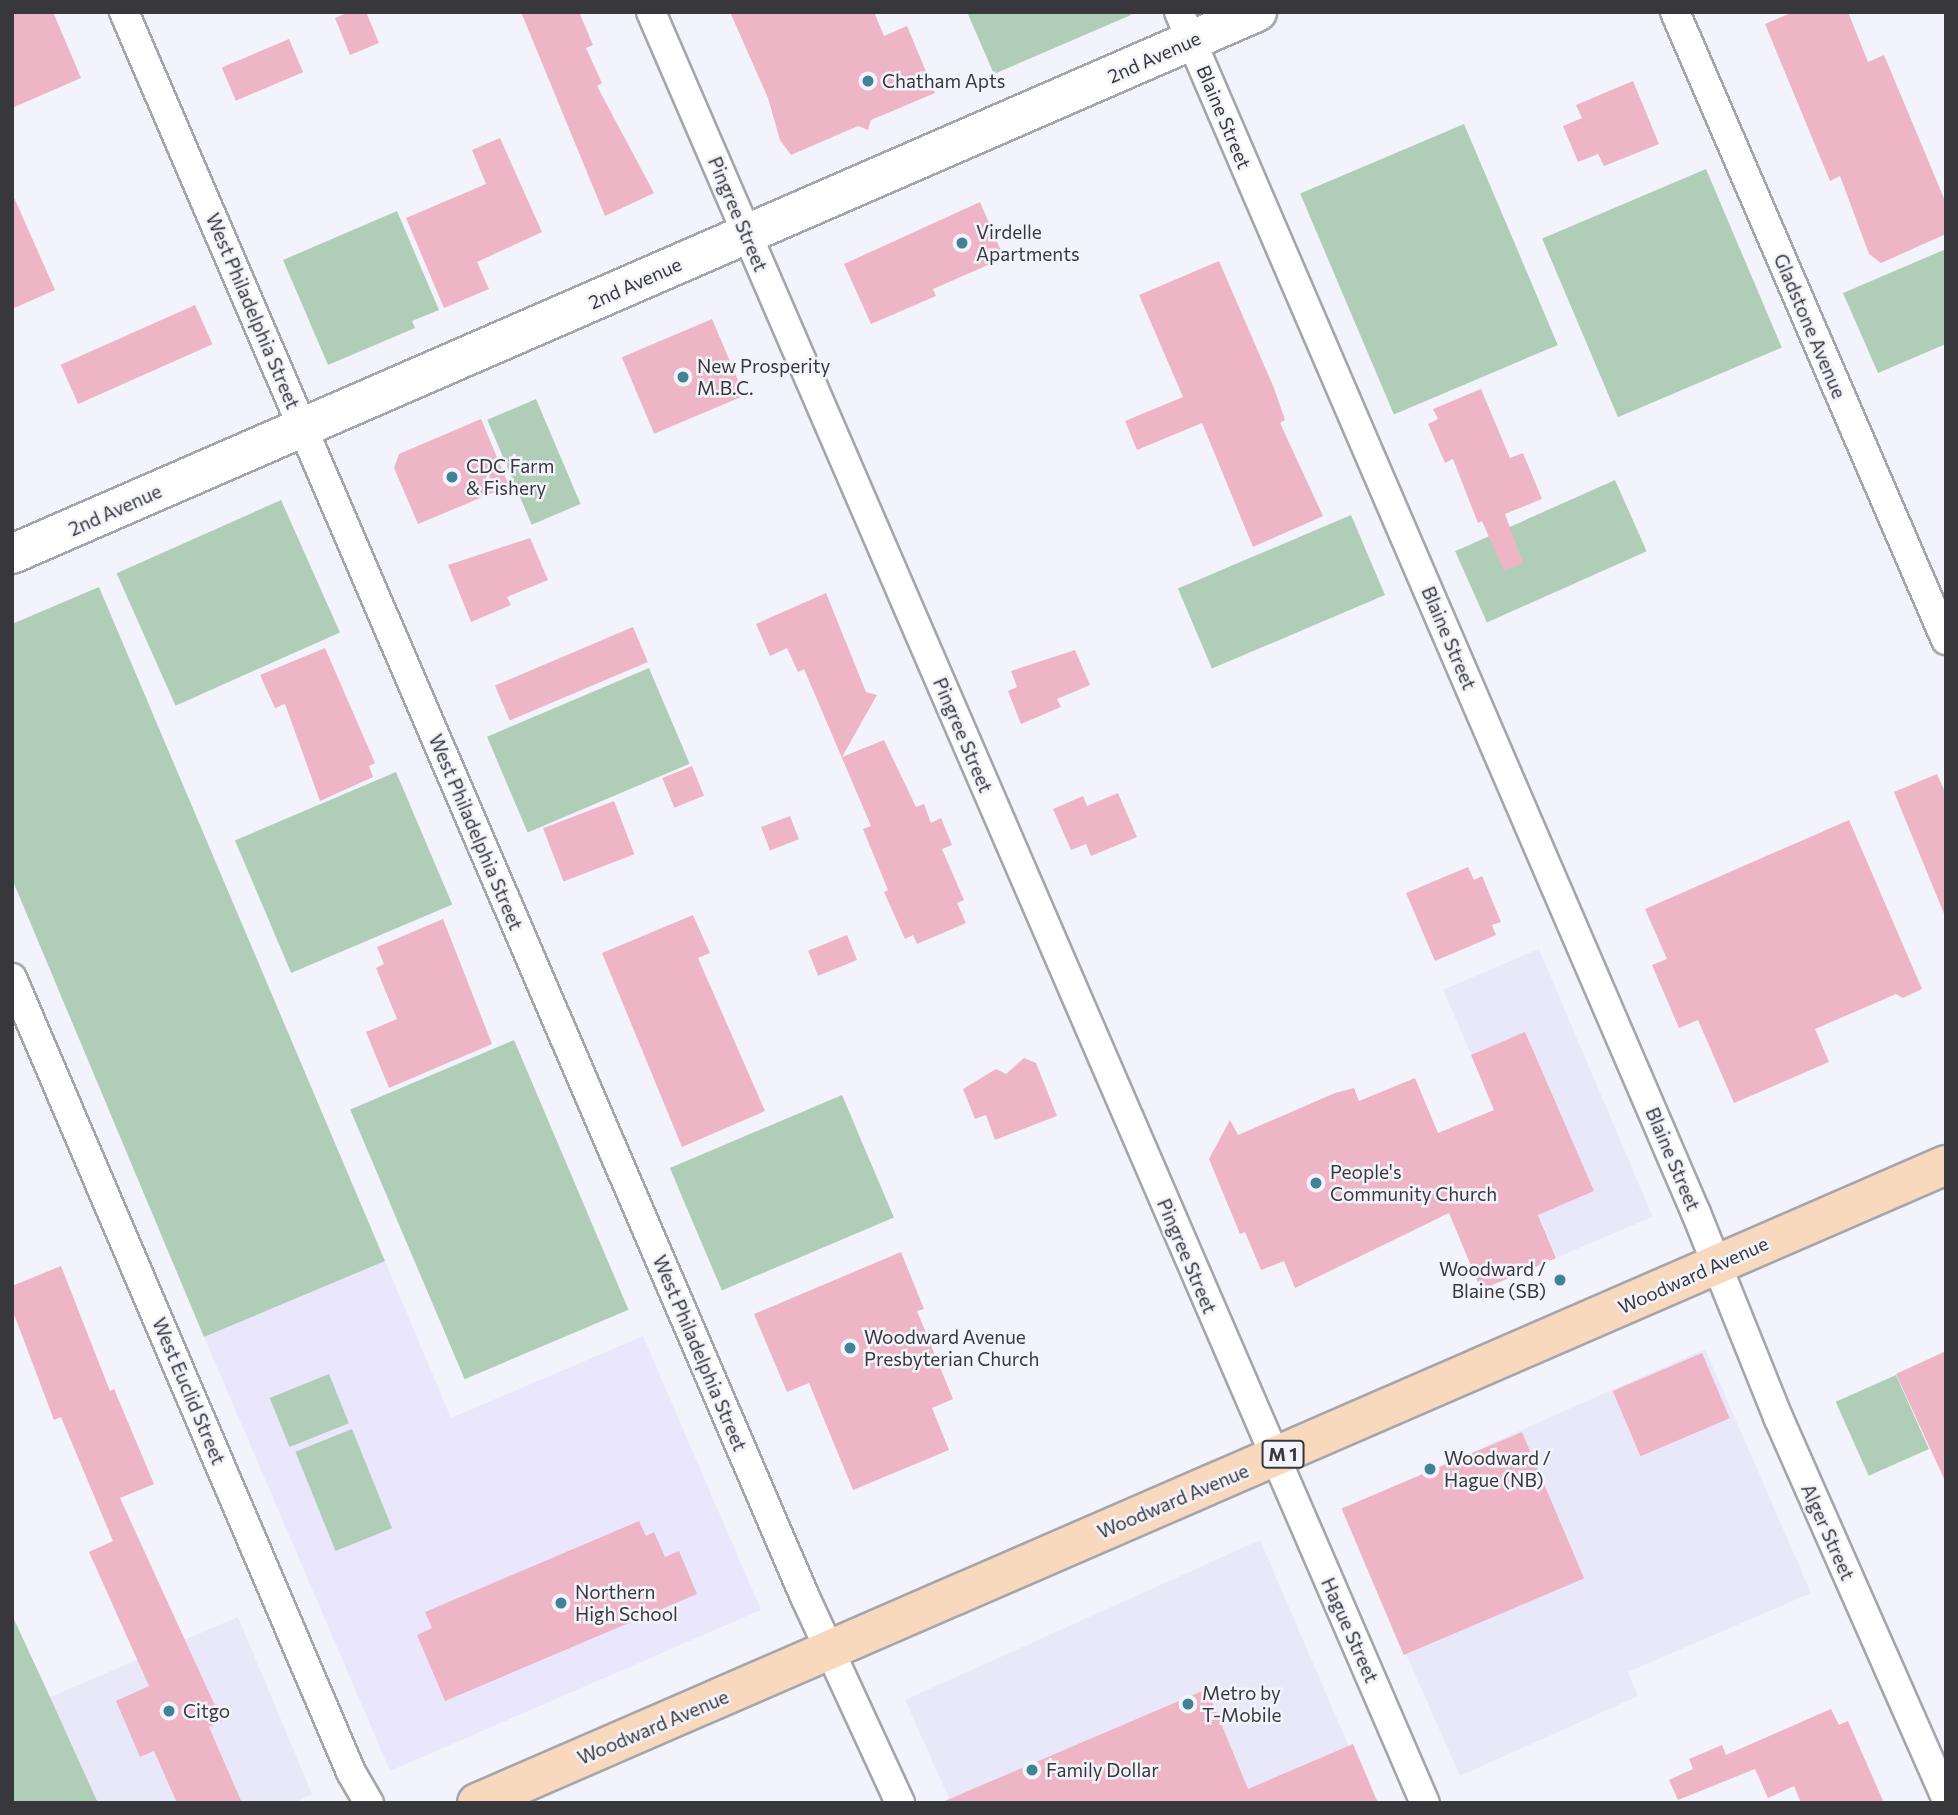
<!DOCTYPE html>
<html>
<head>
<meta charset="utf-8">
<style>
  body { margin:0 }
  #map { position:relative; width:1958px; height:1815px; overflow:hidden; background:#f3f3fc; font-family:Commissioner,sans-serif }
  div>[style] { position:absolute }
  .built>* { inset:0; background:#e9e8f9; transform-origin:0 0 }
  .education>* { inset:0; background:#eae7fd }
  .green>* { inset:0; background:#b0ceb7; transform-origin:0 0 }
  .building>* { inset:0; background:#eeb5c6; transform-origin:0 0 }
  .roads { filter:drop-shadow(2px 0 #a5a5ad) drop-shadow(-2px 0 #a5a5ad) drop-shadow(0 2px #a5a5ad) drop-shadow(0 -2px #a5a5ad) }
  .street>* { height:28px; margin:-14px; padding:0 14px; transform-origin:14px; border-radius:14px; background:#fff }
  .secondary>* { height:38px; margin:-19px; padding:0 19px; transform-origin:19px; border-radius:19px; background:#fff }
  .primary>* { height:38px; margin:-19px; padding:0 19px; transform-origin:19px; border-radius:19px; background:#f8d9be }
  .dots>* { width:19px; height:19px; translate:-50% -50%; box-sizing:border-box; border:4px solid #f3f3fc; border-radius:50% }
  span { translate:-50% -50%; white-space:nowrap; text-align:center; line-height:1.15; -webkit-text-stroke:5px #f3f3fc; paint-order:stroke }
  .shield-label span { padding:2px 5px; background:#f3f3fc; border:2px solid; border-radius:5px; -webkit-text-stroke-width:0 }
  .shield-label { font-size:18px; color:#38383c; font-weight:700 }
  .street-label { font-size:19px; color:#38383c }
  .poi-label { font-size:19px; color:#38383c }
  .left { translate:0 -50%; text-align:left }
  .right { translate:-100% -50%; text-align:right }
  .frame { position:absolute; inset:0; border:14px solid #38383c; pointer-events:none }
</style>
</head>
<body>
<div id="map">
  <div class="built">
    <div style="left:1539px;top:949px;width:291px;height:104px;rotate:67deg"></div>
    <div style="clip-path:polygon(1705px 1349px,1811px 1593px,1628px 1672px,1638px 1696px,1460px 1776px,1342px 1509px)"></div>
    <div style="clip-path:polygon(1260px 1540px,1373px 1803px,951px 1803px,905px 1700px)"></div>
    <div style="clip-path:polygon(238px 1617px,312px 1794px,294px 1803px,98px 1803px,50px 1697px)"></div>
  </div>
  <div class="education">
    <div style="clip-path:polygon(385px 1261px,451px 1418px,643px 1336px,761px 1610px,390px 1771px,204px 1337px)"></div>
  </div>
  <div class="green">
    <div style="clip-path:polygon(967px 12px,1129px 12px,1131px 15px,994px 74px)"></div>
    <div style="left:1464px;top:124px;width:240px;height:178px;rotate:67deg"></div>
    <div style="left:1706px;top:169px;width:194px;height:178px;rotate:67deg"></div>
    <div style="clip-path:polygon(397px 211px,439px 310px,412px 321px,415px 328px,328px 365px,283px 260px)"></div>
    <div style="clip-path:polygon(1946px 249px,1946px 344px,1878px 373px,1843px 293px)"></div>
    <div style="left:536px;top:399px;width:114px;height:53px;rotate:67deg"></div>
    <div style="left:1615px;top:480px;width:78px;height:175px;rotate:66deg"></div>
    <div style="left:281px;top:500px;width:145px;height:180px;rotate:66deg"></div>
    <div style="left:1351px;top:515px;width:87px;height:188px;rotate:67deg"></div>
    <div style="clip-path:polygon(99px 587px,385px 1261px,204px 1337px,12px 879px,12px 624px)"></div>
    <div style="left:649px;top:668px;width:104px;height:176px;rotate:67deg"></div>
    <div style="left:396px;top:772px;width:144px;height:175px;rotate:67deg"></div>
    <div style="left:514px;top:1040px;width:293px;height:178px;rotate:67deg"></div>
    <div style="left:842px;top:1095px;width:133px;height:187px;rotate:67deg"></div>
    <div style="left:329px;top:1374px;width:53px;height:64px;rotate:68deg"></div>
    <div style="left:1896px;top:1375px;width:81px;height:66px;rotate:66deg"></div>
    <div style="left:352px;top:1429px;width:107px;height:61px;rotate:68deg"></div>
    <div style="clip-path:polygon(12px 1615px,50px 1697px,98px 1803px,12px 1803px)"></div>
  </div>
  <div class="building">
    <div style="clip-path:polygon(12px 12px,53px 12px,81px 78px,12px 108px)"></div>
    <div style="clip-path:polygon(349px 12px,366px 12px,379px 43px,350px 55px,335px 18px)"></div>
    <div style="clip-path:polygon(521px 12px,579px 12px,593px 45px,586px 48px,602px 83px,597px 86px,654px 193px,605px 216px)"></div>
    <div style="clip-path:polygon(730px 12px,874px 12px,884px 36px,907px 26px,935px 93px,871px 120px,868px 130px,858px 126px,791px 155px,780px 140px,768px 98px)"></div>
    <div style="clip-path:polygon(1793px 12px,1848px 12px,1868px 62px,1884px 55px,1946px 203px,1946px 234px,1881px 263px,1869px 254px,1840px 176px,1830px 181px,1765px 24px)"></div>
    <div style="left:289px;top:39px;width:36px;height:73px;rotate:67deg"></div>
    <div style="clip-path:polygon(1633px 81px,1659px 144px,1604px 166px,1598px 154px,1578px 162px,1563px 126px,1582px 118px,1576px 105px)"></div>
    <div style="clip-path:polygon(500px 138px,542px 232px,477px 262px,489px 289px,444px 308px,406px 218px,486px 184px,472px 150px)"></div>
    <div style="clip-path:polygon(12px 193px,55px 290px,12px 309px)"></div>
    <div style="clip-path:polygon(980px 202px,1004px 258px,933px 289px,936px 296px,871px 324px,844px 264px)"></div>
    <div style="clip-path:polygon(1219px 261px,1274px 388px,1285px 420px,1280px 423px,1323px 516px,1253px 547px,1202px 423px,1137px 450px,1125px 421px,1183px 397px,1139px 295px)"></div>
    <div style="left:195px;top:305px;width:43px;height:147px;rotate:66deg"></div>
    <div style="left:712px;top:319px;width:83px;height:98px;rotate:67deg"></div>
    <div style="clip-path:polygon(1481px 389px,1510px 458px,1523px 453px,1542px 499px,1505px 514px,1523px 563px,1504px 571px,1482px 521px,1478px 523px,1453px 459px,1445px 463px,1428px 424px,1438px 419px,1433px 409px)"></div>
    <div style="clip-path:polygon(481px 419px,509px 486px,418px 524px,394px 468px,399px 454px)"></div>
    <div style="clip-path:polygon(530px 538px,548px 580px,507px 597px,511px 605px,471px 622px,448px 565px)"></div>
    <div style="clip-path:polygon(826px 593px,866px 692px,877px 695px,842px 757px,884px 740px,916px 807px,924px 804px,931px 823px,941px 818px,952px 845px,942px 849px,964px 900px,957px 903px,966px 923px,917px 944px,913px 935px,905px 939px,884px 892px,888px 890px,863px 829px,871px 826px,804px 669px,798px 672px,787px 648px,770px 656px,756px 624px)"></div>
    <div style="left:633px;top:627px;width:38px;height:150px;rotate:67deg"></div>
    <div style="clip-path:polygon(325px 648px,375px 763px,369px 766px,373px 777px,320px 801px,285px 704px,275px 708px,260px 675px)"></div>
    <div style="clip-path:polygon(1075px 650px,1090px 685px,1057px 699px,1061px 707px,1021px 724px,1008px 691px,1017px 687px,1011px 671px)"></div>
    <div style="left:692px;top:766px;width:32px;height:32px;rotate:68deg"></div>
    <div style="clip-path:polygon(1937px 774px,1946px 794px,1945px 916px,1894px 792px)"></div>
    <div style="clip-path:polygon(1118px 793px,1137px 837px,1091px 856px,1086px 844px,1071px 850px,1053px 809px,1083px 796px,1087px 806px)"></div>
    <div style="left:614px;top:801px;width:57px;height:76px;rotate:69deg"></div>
    <div style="left:790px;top:816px;width:25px;height:31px;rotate:69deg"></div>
    <div style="clip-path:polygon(1849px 820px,1922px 989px,1903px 998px,1896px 994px,1815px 1029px,1829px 1062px,1734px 1103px,1698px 1020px,1679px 1028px,1652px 965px,1667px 959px,1645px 909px)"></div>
    <div style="clip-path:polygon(1468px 867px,1474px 880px,1482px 876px,1501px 922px,1492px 925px,1496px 935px,1435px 961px,1406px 893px)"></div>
    <div style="clip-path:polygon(693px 915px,710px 953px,698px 958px,765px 1111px,682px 1147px,602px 953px)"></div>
    <div style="clip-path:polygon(443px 919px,492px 1044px,389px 1088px,366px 1032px,397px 1019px,376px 968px,384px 964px,377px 947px)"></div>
    <div style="left:847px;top:935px;width:27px;height:42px;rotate:68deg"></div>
    <div style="clip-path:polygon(1525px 1032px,1594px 1191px,1538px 1215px,1556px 1258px,1481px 1290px,1449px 1213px,1295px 1288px,1284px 1261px,1261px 1270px,1245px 1232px,1240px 1234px,1209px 1159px,1230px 1120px,1238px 1135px,1335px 1093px,1354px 1088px,1359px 1101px,1415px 1078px,1438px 1133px,1494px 1110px,1471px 1055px)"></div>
    <div style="clip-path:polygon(1024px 1058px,1036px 1063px,1057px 1116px,995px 1140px,986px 1115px,975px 1119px,963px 1089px,996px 1069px,1006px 1074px)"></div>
    <div style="clip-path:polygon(901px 1252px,924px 1309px,917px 1311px,953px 1399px,932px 1408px,949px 1450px,853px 1490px,809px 1383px,787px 1392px,754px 1314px)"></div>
    <div style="clip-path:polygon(61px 1266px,110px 1391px,114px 1389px,154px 1484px,120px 1498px,222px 1721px,209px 1727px,242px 1803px,177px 1803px,154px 1751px,140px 1757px,116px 1701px,149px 1686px,89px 1552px,113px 1541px,61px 1417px,54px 1420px,12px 1309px,12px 1286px)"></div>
    <div style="clip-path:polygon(1946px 1351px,1946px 1483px,1896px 1374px)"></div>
    <div style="left:1702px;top:1353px;width:71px;height:97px;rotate:67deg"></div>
    <div style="left:1522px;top:1432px;width:159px;height:196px;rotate:67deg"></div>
    <div style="clip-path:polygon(639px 1521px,646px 1536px,654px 1532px,665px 1557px,679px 1551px,697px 1594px,445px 1701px,417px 1635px,432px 1628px,425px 1612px)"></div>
    <div style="clip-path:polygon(1207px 1689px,1248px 1789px,1353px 1744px,1378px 1803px,940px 1803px)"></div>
    <div style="clip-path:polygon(1831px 1709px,1839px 1725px,1848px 1721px,1884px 1803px,1801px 1803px,1794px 1786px,1768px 1798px,1755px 1769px,1678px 1800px,1669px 1780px,1693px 1769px,1689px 1759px,1722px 1745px,1726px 1755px)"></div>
  </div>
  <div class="roads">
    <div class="street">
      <div style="left:124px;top:12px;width:1725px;rotate:66.75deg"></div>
      <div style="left:805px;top:1597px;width:227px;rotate:65.2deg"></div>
      <div style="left:651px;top:12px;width:1951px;rotate:66.63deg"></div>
      <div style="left:1179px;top:12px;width:1308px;rotate:66.71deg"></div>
      <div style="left:1696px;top:1213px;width:220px;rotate:68.1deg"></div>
      <div style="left:1778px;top:1417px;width:416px;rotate:66.2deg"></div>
      <div style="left:1675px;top:12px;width:684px;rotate:66.66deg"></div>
      <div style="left:12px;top:978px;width:863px;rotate:66.88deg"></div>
      <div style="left:351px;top:1772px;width:36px;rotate:60deg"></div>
    </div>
    <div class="secondary">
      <div style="left:12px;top:554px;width:1358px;rotate:-23.53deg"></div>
    </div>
    <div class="primary">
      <div style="left:477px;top:1803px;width:1602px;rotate:-23.48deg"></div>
    </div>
  </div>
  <div class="dots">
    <div style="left:868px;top:81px;background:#428295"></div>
    <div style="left:962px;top:243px;background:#428295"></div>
    <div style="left:683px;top:377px;background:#428295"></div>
    <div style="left:452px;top:477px;background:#428295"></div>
    <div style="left:1316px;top:1183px;background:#428295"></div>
    <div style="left:1560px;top:1280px;background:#428295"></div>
    <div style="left:850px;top:1348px;background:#428295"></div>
    <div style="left:1430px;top:1469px;background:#428295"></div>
    <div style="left:561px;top:1603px;background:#428295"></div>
    <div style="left:1188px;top:1704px;background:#428295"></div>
    <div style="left:169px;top:1711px;background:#428295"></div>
    <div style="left:1032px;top:1770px;background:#428295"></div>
  </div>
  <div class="shield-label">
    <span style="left:1283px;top:1454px">M 1</span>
  </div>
  <div class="street-label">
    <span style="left:1154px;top:57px;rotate:-24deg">2nd Avenue</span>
    <span style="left:1224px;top:117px;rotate:67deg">Blaine Street</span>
    <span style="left:738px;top:214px;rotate:67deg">Pingree Street</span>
    <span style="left:635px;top:283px;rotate:-24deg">2nd Avenue</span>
    <span style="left:253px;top:311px;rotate:67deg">West Philadelphia Street</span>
    <span style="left:1810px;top:326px;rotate:67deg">Gladstone Avenue</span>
    <span style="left:115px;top:510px;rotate:-24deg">2nd Avenue</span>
    <span style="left:1449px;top:638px;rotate:67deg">Blaine Street</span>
    <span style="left:963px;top:735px;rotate:67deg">Pingree Street</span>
    <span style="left:476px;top:832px;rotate:67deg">West Philadelphia Street</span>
    <span style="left:1673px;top:1159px;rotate:67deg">Blaine Street</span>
    <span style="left:1187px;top:1256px;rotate:67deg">Pingree Street</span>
    <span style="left:1693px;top:1275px;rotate:-24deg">Woodward Avenue</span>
    <span style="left:700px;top:1353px;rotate:67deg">West Philadelphia Street</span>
    <span style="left:189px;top:1391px;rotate:67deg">West Euclid Street</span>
    <span style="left:1173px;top:1501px;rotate:-23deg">Woodward Avenue</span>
    <span style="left:1828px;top:1532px;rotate:66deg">Alger Street</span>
    <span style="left:1350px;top:1630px;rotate:66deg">Hague Street</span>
    <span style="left:653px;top:1727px;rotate:-23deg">Woodward Avenue</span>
  </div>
  <div class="poi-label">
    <span class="left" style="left:882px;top:81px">Chatham Apts</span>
    <span class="left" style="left:976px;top:243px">Virdelle<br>Apartments</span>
    <span class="left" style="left:697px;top:377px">New Prosperity<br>M.B.C.</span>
    <span class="left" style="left:466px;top:477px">CDC Farm<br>&amp; Fishery</span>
    <span class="left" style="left:1330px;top:1183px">People's<br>Community Church</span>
    <span class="right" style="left:1546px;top:1280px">Woodward /<br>Blaine (SB)</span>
    <span class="left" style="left:864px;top:1348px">Woodward Avenue<br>Presbyterian Church</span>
    <span class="left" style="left:1444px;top:1469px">Woodward /<br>Hague (NB)</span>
    <span class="left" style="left:575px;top:1603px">Northern<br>High School</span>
    <span class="left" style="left:1202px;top:1704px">Metro by<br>T-Mobile</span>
    <span class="left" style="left:183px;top:1711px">Citgo</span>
    <span class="left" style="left:1046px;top:1770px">Family Dollar</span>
  </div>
  <div class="frame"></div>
</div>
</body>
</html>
